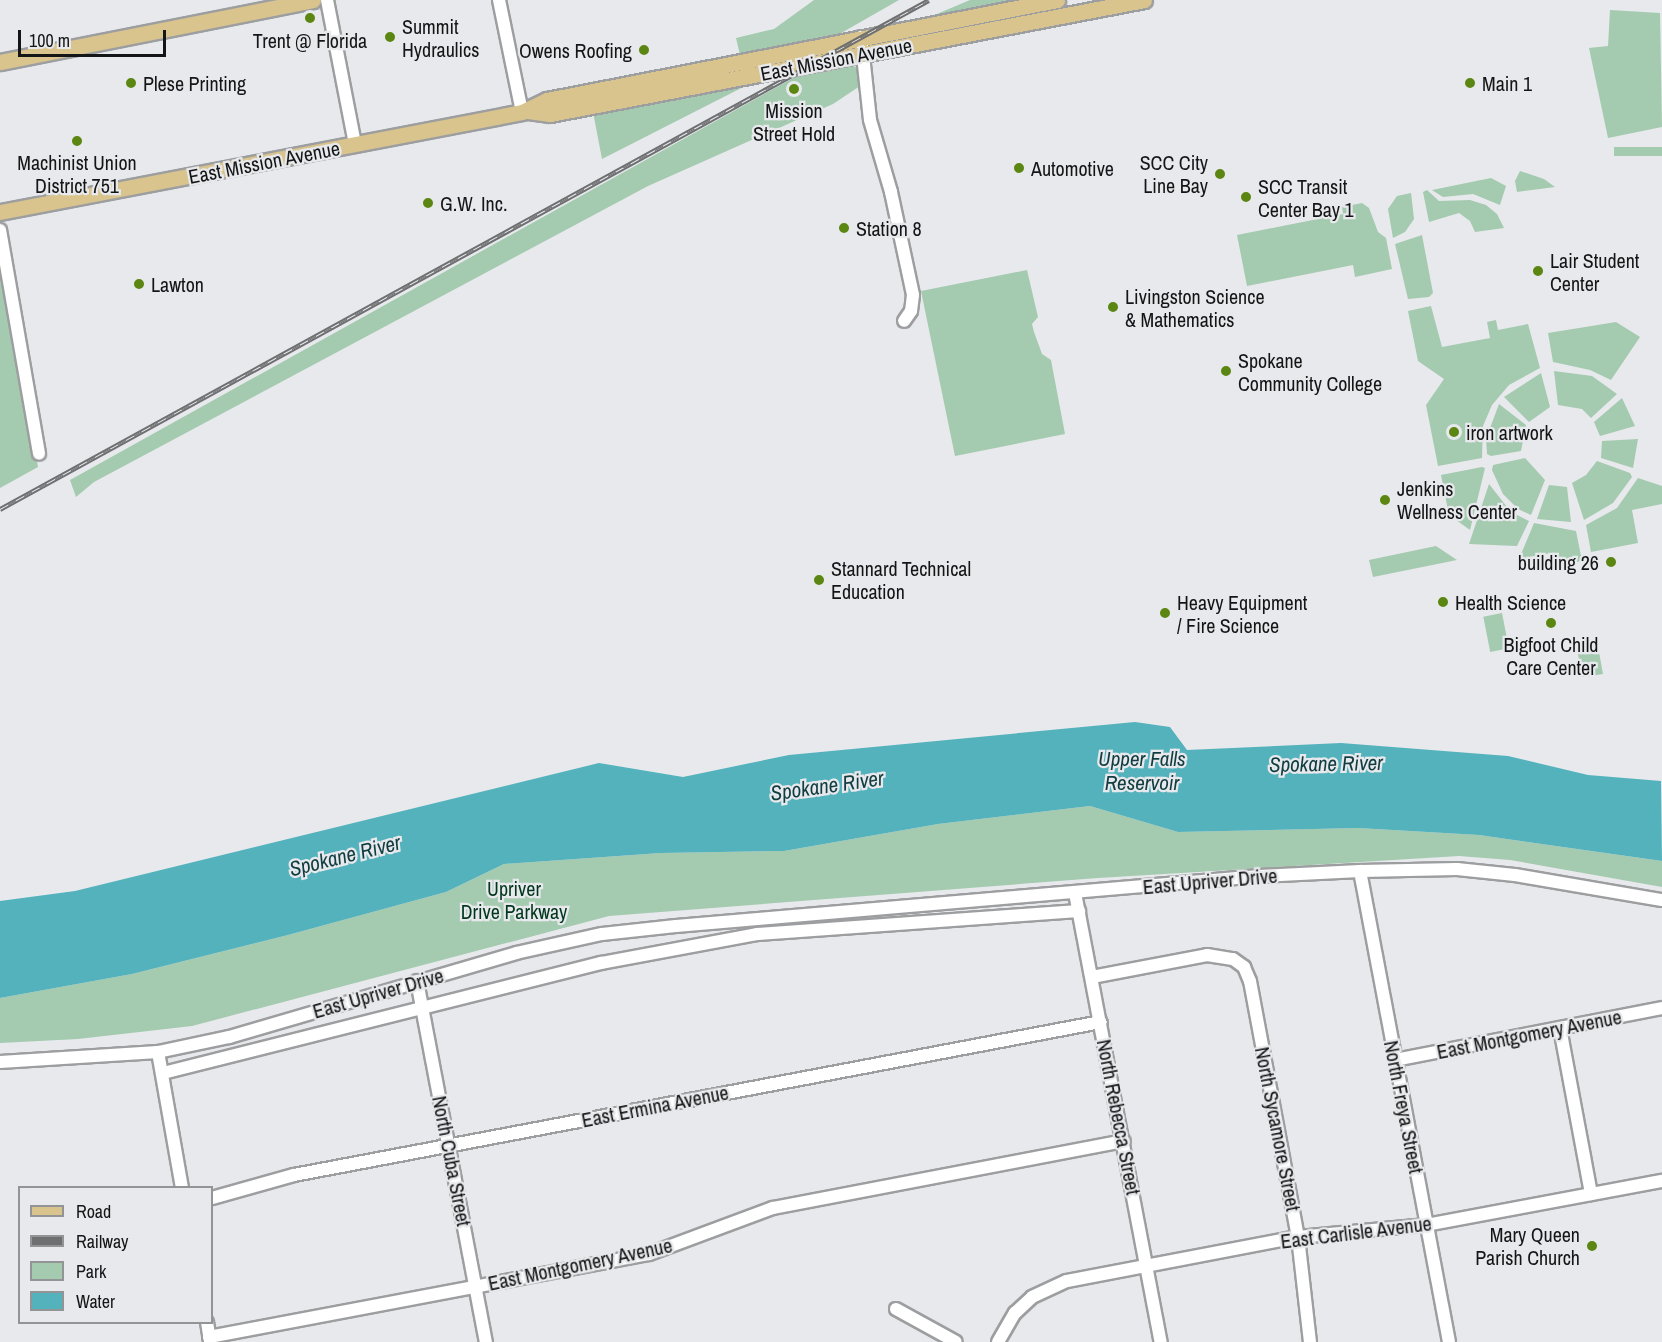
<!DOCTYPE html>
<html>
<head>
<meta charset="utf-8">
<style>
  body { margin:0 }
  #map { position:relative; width:1662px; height:1342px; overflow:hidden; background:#e8e9ec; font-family:"Archivo Narrow",sans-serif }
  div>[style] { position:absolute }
  .green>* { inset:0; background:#a4cab0; transform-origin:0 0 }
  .water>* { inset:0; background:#54b2bc }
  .roads { filter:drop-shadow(2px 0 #9d9ea0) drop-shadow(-2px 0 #9d9ea0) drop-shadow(0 2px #9d9ea0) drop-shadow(0 -2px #9d9ea0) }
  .minor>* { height:12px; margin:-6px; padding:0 6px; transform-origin:6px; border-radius:6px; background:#fff }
  .major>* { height:15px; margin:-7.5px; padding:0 7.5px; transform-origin:7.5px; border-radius:7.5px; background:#d9c48d }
  .rail>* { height:5px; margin-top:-2.5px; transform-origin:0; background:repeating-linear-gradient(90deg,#e8e9ec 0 9px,#6e6f71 0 18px); box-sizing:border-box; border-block:2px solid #6e6f71 }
  .dots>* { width:16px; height:16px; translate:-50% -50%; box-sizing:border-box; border:3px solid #e8e9ec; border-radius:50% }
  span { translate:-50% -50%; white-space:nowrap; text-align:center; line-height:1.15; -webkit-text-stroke:4.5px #e8e9ec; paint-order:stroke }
  .poi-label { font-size:20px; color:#141516 }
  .left { translate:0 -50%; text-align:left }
  .right { translate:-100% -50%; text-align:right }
  .street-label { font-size:20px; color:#141516 }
  .park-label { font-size:20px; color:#01371d }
  .water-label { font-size:21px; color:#103d41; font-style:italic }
  .legend { position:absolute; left:18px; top:1186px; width:195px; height:138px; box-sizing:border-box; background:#e8e9ec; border:2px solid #939496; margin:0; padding:8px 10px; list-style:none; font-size:18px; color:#141516 }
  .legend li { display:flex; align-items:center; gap:12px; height:30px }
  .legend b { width:30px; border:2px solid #939496 }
  .scale { position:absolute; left:18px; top:30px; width:148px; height:27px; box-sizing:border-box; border:3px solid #141516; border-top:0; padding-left:8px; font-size:18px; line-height:21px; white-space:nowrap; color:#141516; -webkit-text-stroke:4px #e8e9ec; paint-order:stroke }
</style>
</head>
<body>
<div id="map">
  <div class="green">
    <div style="clip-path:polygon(814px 0,899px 0,836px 36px,740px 55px,736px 38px,774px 29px)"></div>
    <div style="clip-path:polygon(970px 0,1023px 0,925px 19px)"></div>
    <div style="clip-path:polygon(1610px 10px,1660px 13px,1662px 127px,1608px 138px,1589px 48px,1608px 46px)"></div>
    <div style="clip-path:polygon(846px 64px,856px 67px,860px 86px,833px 104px,648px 186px,94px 482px,76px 497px,70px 480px,802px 73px)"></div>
    <div style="clip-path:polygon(759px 79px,602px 159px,593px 112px)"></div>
    <div style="left:1662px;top:147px;width:9px;height:48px;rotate:90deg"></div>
    <div style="clip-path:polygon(1520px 171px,1544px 179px,1555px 187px,1517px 192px,1515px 181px)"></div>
    <div style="clip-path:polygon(1491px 178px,1506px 186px,1500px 205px,1473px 194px,1443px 197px,1432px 190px)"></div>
    <div style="clip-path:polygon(1427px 190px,1439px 201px,1470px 200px,1486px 205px,1497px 214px,1504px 228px,1475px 232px,1470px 221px,1459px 213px,1429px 222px,1423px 192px)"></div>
    <div style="clip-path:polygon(1411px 193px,1414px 219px,1405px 232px,1393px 238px,1388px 209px,1397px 196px)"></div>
    <div style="clip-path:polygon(1362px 203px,1369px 208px,1378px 232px,1386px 238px,1392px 269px,1355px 277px,1353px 265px,1247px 286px,1237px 235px,1343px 214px,1342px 207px)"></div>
    <div style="clip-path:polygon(1422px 235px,1433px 293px,1429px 297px,1408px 299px,1395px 244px)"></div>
    <div style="clip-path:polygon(0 255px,38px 467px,0 488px)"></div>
    <div style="clip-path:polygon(1027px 270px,1038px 317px,1032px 324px,1034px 332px,1042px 354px,1051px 360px,1065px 434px,955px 456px,921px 291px)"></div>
    <div style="clip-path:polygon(1431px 306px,1442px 347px,1490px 338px,1487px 322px,1496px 320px,1498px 330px,1528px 324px,1540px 368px,1509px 385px,1492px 405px,1483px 426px,1482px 458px,1438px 466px,1426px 405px,1444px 379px,1418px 361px,1408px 311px)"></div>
    <div style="clip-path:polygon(1616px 322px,1640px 337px,1611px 380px,1590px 370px,1553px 362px,1548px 333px)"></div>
    <div style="clip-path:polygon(1554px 371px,1592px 376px,1617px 394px,1591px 418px,1582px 409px,1558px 405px)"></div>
    <div style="clip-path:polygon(1541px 373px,1550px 407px,1529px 422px,1504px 397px)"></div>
    <div style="clip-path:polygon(1622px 398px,1635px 426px,1600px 436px,1594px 422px)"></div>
    <div style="clip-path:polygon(1499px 404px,1526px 425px,1521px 451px,1491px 456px,1487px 454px,1486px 439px)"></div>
    <div style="clip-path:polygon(1638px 439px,1633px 468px,1601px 458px,1602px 441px)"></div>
    <div style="clip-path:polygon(1525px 458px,1545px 480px,1531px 515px,1518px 509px,1503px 494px,1492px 470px,1493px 465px)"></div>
    <div style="clip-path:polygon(1597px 461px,1630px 473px,1632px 477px,1613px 503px,1584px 520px,1572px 483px,1586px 475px)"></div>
    <div style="clip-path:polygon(1482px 467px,1485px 468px,1470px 530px,1449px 515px,1441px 475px)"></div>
    <div style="clip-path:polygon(1638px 478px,1662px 486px,1662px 504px,1632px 510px,1638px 543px,1591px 552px,1586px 525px,1617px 508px)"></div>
    <div style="clip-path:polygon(1489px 484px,1511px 512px,1529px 521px,1517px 546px,1469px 544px)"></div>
    <div style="clip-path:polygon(1549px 485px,1567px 487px,1571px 522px,1537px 519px)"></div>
    <div style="clip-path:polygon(1534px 523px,1576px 531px,1582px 561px,1554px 567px,1551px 553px,1519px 559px)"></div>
    <div style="clip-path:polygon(1436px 546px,1457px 560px,1373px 577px,1369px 560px)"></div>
    <div style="left:1502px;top:613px;width:36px;height:19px;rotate:79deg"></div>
    <div style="clip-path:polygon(1597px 641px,1603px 674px,1583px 677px,1577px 650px)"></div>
    <div style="clip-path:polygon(1090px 806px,1178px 832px,1358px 828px,1479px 835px,1662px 861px,1662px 887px,1510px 860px,1459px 856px,1098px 878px,609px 916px,192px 1026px,78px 1039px,0 1043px,0 998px,132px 974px,288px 935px,446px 892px,504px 864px,661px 853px,784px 851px,938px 824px)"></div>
  </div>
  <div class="water">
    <div style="clip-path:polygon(1135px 722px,1170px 727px,1187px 750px,1341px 743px,1508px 756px,1588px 775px,1661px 781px,1662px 861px,1479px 835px,1358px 828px,1178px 832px,1090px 806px,938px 824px,784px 851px,661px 853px,504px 864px,446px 892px,288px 935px,132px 974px,0 998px,0 901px,75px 891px,599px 763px,683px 777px,789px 755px)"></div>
  </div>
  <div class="roads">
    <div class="minor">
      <div style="left:327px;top:0;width:147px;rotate:79deg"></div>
      <div style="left:499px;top:0;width:114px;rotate:78.4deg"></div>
      <div style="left:861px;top:37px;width:83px;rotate:83.8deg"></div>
      <div style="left:870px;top:120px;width:75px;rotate:73.7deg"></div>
      <div style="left:891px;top:192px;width:105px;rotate:77.9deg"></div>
      <div style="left:913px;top:295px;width:16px;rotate:97deg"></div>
      <div style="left:911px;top:311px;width:12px;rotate:125deg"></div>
      <div style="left:0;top:230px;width:227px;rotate:80.1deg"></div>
      <div style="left:1360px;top:871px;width:479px;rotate:79.3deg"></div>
      <div style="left:1075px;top:893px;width:457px;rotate:79.2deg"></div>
      <div style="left:1092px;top:977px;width:117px;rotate:-10.8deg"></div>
      <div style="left:1207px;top:955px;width:26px;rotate:9deg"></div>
      <div style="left:1233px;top:959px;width:14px;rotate:36deg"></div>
      <div style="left:1244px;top:967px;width:15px;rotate:67deg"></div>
      <div style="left:1250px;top:981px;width:260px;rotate:79.4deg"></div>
      <div style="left:1298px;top:1237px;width:106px;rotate:83.5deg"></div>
      <div style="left:417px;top:981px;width:368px;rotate:79.2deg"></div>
      <div style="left:1560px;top:1028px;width:169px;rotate:79.4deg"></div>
      <div style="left:158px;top:1052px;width:138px;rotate:80deg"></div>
      <div style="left:1395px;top:1060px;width:272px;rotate:-11deg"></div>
      <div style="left:0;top:1062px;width:158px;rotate:-3.6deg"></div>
      <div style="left:158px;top:1052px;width:73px;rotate:-11.9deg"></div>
      <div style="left:229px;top:1037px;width:299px;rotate:-16.3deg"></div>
      <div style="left:516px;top:953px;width:88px;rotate:-12.5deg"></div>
      <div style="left:602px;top:934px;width:74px;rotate:-6.2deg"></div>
      <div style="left:676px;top:926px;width:586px;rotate:-4.89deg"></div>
      <div style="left:1260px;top:876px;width:100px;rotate:-2.9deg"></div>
      <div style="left:1360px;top:871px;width:97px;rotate:-1.2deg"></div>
      <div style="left:1457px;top:869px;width:58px;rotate:5.9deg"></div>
      <div style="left:1515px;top:875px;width:149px;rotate:9.7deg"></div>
      <div style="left:163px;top:1073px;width:452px;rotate:-14.1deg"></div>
      <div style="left:601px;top:963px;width:159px;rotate:-10.5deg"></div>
      <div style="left:757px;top:934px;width:323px;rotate:-4.1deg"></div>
      <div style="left:212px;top:1198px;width:85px;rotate:-15.7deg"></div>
      <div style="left:294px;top:1175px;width:821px;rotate:-10.74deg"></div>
      <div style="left:896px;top:1309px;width:68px;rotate:28.8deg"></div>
      <div style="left:207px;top:1322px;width:20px;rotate:81deg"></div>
      <div style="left:209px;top:1337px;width:448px;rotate:-10.7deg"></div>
      <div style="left:649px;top:1254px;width:132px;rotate:-20.4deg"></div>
      <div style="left:773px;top:1208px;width:357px;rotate:-10.8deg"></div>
      <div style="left:998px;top:1342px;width:34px;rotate:-60deg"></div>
      <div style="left:1015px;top:1313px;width:23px;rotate:-43deg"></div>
      <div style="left:1032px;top:1297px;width:38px;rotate:-25deg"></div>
      <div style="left:1067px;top:1281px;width:235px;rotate:-10.8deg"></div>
      <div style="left:1298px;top:1237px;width:129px;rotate:-5.4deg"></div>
      <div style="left:1426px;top:1225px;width:240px;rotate:-10.6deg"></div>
    </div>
    <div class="major">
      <div style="left:0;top:62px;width:319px;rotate:-11.2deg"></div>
      <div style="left:528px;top:111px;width:22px;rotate:8deg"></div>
      <div style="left:550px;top:114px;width:605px;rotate:-10.86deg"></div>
      <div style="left:0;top:212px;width:531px;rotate:-10.84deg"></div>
      <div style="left:522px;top:112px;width:28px;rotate:-26deg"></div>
      <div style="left:547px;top:100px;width:520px;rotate:-11.09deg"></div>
    </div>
  </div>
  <div class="rail">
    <div style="left:0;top:509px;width:1059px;rotate:-28.72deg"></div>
  </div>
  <div class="dots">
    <div style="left:310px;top:18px;background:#5b8611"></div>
    <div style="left:390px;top:37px;background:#5b8611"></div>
    <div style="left:644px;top:50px;background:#5b8611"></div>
    <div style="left:131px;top:83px;background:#5b8611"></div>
    <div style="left:1470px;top:83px;background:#5b8611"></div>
    <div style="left:794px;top:89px;background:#5b8611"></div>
    <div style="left:77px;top:141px;background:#5b8611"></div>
    <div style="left:1019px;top:168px;background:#5b8611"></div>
    <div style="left:1220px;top:174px;background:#5b8611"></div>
    <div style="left:1246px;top:197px;background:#5b8611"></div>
    <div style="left:428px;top:203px;background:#5b8611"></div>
    <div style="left:844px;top:228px;background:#5b8611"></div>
    <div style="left:1538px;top:271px;background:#5b8611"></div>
    <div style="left:139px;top:284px;background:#5b8611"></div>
    <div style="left:1113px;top:307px;background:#5b8611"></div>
    <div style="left:1226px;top:371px;background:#5b8611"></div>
    <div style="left:1454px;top:432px;background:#5b8611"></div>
    <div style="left:1385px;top:500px;background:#5b8611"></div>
    <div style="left:1611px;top:562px;background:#5b8611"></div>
    <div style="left:819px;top:580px;background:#5b8611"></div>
    <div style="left:1443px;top:602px;background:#5b8611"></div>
    <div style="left:1165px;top:613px;background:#5b8611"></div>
    <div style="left:1551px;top:623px;background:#5b8611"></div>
    <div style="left:1592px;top:1246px;background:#5b8611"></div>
  </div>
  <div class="poi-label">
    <span class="left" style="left:402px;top:38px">Summit<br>Hydraulics</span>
    <span style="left:310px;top:40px">Trent @ Florida</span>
    <span class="right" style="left:632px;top:50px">Owens Roofing</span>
    <span class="left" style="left:143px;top:83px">Plese Printing</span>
    <span class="left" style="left:1482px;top:83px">Main 1</span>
    <span style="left:794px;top:122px">Mission<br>Street Hold</span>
    <span style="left:77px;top:174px">Machinist Union<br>District 751</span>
    <span class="right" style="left:1208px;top:174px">SCC City<br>Line Bay</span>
    <span class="left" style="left:1031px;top:168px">Automotive</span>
    <span class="left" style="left:1258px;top:198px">SCC Transit<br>Center Bay 1</span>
    <span class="left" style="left:440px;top:203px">G.W. Inc.</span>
    <span class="left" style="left:856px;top:228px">Station 8</span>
    <span class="left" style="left:1550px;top:272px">Lair Student<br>Center</span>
    <span class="left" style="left:151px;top:284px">Lawton</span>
    <span class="left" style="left:1125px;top:308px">Livingston Science<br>&amp; Mathematics</span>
    <span class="left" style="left:1238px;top:372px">Spokane<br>Community College</span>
    <span class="left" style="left:1466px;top:432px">iron artwork</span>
    <span class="left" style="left:1397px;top:500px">Jenkins<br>Wellness Center</span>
    <span class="right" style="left:1599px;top:562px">building 26</span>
    <span class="left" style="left:831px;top:580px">Stannard Technical<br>Education</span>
    <span class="left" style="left:1177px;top:614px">Heavy Equipment<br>/ Fire Science</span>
    <span class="left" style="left:1455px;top:602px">Health Science</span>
    <span style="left:1551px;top:656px">Bigfoot Child<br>Care Center</span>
    <span class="right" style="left:1580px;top:1246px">Mary Queen<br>Parish Church</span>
  </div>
  <div class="street-label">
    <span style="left:836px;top:59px;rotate:-11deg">East Mission Avenue</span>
    <span style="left:264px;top:162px;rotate:-11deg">East Mission Avenue</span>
    <span style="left:1210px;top:881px;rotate:-5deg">East Upriver Drive</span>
    <span style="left:378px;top:993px;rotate:-16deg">East Upriver Drive</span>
    <span style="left:1529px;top:1034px;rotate:-11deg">East Montgomery Avenue</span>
    <span style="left:655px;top:1106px;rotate:-11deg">East Ermina Avenue</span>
    <span style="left:1404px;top:1107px;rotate:79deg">North Freya Street</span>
    <span style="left:1119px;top:1117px;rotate:79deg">North Rebecca Street</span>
    <span style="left:1278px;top:1129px;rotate:79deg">North Sycamore Street</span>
    <span style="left:452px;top:1161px;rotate:79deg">North Cuba Street</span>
    <span style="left:1356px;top:1232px;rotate:-7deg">East Carlisle Avenue</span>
    <span style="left:580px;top:1264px;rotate:-12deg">East Montgomery Avenue</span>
  </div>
  <div class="park-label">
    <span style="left:514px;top:900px">Upriver<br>Drive Parkway</span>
  </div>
  <div class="water-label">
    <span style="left:1142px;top:771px">Upper Falls<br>Reservoir</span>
    <span style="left:1326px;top:764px;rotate:-1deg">Spokane River</span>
    <span style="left:827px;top:786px;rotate:-8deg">Spokane River</span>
    <span style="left:345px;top:856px;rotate:-14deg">Spokane River</span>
  </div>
  <ul class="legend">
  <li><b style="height:8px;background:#d9c48d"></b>Road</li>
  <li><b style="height:8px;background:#6e6f71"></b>Railway</li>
  <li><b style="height:16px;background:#a4cab0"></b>Park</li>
  <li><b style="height:16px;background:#54b2bc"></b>Water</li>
  </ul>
  <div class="scale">100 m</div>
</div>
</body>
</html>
